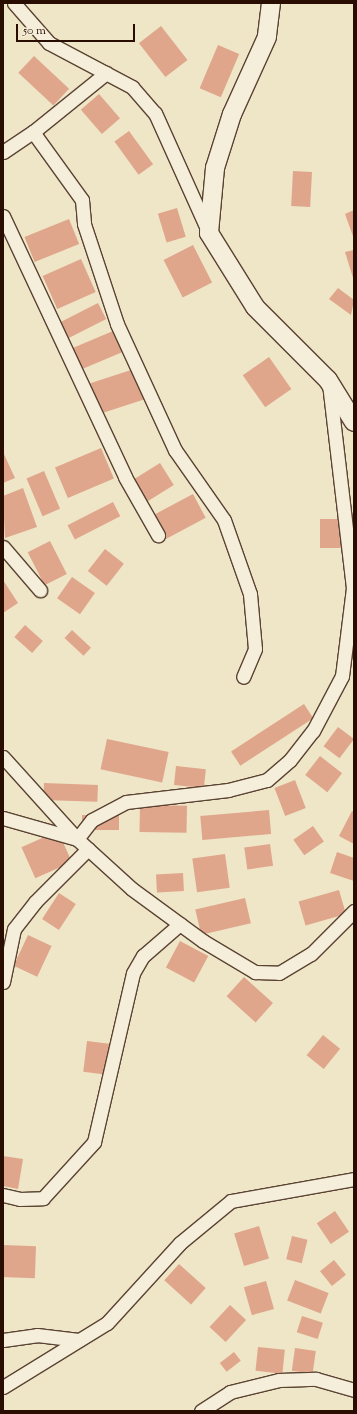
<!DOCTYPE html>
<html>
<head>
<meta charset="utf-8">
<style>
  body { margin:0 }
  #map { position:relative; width:357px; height:1414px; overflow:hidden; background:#efe5c7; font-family:"Sorts Mill Goudy",serif }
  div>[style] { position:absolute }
  .building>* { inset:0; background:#dfa68b; transform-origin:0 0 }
  .roads { filter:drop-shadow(1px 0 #5a4332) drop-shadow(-1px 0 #5a4332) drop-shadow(0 1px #5a4332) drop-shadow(0 -1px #5a4332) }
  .minor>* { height:13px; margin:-6.5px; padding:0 6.5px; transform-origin:6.5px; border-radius:6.5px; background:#f5eedb }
  .secondary>* { height:18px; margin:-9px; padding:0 9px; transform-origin:9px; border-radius:9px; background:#f5eedb }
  span { translate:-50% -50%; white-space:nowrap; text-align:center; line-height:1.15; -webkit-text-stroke:3px #f5eedb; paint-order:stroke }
  .frame { position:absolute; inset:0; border:4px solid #280d00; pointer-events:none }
  .scale { position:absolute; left:16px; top:24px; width:119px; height:18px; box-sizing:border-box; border:2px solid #280d00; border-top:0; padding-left:5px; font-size:12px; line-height:14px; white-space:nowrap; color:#280d00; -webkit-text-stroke:3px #f5eedb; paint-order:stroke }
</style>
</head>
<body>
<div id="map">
  <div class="building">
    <div style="left:161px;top:26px;width:43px;height:28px;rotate:52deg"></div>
    <div style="left:218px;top:45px;width:23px;height:47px;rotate:23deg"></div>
    <div style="left:34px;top:56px;width:48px;height:23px;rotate:43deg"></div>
    <div style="left:99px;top:94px;width:32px;height:24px;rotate:49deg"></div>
    <div style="left:129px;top:131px;width:41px;height:18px;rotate:54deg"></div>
    <div style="left:293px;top:171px;width:19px;height:35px;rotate:3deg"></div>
    <div style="left:177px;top:208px;width:30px;height:20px;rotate:73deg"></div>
    <div style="clip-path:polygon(354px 210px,354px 239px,345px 214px)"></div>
    <div style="left:69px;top:219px;width:27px;height:48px;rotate:68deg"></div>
    <div style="left:193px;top:245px;width:42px;height:33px;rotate:63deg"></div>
    <div style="clip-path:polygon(354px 250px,354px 281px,345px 252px)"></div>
    <div style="left:81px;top:259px;width:36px;height:42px;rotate:66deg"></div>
    <div style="clip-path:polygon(338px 288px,354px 300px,351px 315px,329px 299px)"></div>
    <div style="left:98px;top:303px;width:18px;height:43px;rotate:63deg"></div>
    <div style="left:113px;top:331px;width:23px;height:45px;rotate:67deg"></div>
    <div style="left:269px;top:357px;width:39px;height:32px;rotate:55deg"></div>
    <div style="left:134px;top:369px;width:32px;height:46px;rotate:72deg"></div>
    <div style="left:101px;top:448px;width:33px;height:50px;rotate:67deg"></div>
    <div style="clip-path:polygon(3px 452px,15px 478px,3px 483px)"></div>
    <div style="left:160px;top:463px;width:26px;height:34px;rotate:58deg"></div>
    <div style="left:44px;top:471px;width:41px;height:19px;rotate:67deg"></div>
    <div style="clip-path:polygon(23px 488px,37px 527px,5px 538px,3px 496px)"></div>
    <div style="left:193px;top:494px;width:27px;height:45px;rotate:62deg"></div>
    <div style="left:113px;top:502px;width:16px;height:51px;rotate:63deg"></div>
    <div style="left:320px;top:519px;width:22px;height:29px"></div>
    <div style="left:50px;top:541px;width:37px;height:25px;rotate:63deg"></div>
    <div style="left:105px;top:549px;width:24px;height:28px;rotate:38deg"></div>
    <div style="left:72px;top:577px;width:28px;height:26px;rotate:35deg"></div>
    <div style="clip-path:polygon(3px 580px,18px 603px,3px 613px)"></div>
    <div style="left:25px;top:625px;width:24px;height:16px;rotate:42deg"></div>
    <div style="left:72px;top:630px;width:26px;height:11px;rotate:43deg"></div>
    <div style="left:304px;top:704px;width:17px;height:87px;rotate:57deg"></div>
    <div style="left:338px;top:727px;width:20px;height:24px;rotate:37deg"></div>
    <div style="left:107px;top:739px;width:63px;height:31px;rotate:12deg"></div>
    <div style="left:320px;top:756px;width:28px;height:24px;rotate:38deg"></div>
    <div style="left:176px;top:766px;width:30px;height:19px;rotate:6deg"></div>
    <div style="left:295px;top:780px;width:30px;height:22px;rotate:69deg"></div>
    <div style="left:44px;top:783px;width:54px;height:17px;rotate:2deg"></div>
    <div style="left:140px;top:805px;width:47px;height:27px;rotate:1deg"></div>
    <div style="left:269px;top:810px;width:24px;height:69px;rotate:85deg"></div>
    <div style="clip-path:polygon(352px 811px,354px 812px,354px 844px,339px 836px)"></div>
    <div style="left:82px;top:815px;width:37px;height:15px"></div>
    <div style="left:313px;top:826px;width:19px;height:24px;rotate:55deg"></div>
    <div style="left:58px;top:831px;width:34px;height:40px;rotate:66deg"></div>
    <div style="left:270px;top:844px;width:22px;height:26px;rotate:82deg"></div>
    <div style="clip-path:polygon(337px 852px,354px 858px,354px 881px,330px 873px)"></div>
    <div style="left:225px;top:854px;width:34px;height:33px;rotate:82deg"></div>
    <div style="left:183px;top:873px;width:18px;height:27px;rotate:87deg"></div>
    <div style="left:339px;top:890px;width:25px;height:42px;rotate:74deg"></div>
    <div style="left:59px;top:893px;width:20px;height:31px;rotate:33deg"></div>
    <div style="left:245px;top:898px;width:26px;height:51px;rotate:77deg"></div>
    <div style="left:28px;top:935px;width:26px;height:34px;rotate:25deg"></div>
    <div style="left:180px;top:941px;width:32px;height:30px;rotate:28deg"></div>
    <div style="left:244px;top:977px;width:39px;height:26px;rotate:42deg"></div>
    <div style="left:323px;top:1035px;width:22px;height:26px;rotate:39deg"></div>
    <div style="left:87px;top:1041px;width:24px;height:31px;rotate:7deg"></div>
    <div style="clip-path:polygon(3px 1156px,23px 1159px,18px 1189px,3px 1186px)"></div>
    <div style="left:335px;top:1211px;width:25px;height:22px;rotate:56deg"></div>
    <div style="left:259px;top:1226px;width:34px;height:26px;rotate:73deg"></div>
    <div style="left:292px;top:1236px;width:16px;height:24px;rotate:14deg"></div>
    <div style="left:3px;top:1245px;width:33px;height:32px;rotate:2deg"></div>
    <div style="left:334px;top:1260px;width:19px;height:18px;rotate:51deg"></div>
    <div style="left:179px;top:1264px;width:36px;height:22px;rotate:42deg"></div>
    <div style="left:295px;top:1280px;width:36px;height:22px;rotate:21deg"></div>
    <div style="left:266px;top:1281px;width:29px;height:23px;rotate:74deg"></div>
    <div style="left:230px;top:1305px;width:22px;height:30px;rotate:43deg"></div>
    <div style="left:302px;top:1316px;width:22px;height:17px;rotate:18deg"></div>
    <div style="left:258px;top:1347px;width:27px;height:24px;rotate:6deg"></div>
    <div style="left:295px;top:1348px;width:21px;height:23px;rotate:8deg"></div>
    <div style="left:234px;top:1352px;width:11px;height:18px;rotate:52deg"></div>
  </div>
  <div class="roads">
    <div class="minor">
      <div style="left:14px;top:3px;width:53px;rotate:48.8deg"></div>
      <div style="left:49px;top:43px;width:94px;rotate:27.9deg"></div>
      <div style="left:132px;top:87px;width:35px;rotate:49deg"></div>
      <div style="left:155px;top:113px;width:132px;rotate:65.8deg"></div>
      <div style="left:33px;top:132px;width:84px;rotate:54.2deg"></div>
      <div style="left:82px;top:200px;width:24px;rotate:85deg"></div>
      <div style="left:84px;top:224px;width:105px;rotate:71.7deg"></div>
      <div style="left:117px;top:324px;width:139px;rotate:65.3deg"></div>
      <div style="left:175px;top:450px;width:85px;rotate:55deg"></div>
      <div style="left:224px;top:520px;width:78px;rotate:70.6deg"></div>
      <div style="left:250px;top:594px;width:55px;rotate:84.8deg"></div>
      <div style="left:255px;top:649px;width:30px;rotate:113deg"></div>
      <div style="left:3px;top:152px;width:36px;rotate:-34deg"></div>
      <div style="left:33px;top:132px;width:94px;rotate:-38.9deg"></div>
      <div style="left:3px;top:216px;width:288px;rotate:64.9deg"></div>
      <div style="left:125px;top:477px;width:67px;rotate:60.4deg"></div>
      <div style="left:3px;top:547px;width:57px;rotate:49.3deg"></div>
      <div style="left:3px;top:757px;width:110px;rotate:47.9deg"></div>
      <div style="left:77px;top:839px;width:74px;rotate:42.3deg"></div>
      <div style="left:132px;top:889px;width:88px;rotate:36.2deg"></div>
      <div style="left:203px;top:941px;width:61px;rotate:30.8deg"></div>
      <div style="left:255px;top:972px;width:24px;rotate:2deg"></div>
      <div style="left:279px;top:973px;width:37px;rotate:-31deg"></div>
      <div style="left:311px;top:954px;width:61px;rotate:-45deg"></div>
      <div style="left:3px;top:818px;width:77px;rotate:15.8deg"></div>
      <div style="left:77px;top:839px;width:24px;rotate:-52deg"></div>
      <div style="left:92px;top:820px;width:38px;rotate:-28deg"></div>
      <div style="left:126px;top:802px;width:103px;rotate:-6.7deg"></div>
      <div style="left:228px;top:790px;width:40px;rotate:-14.4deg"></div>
      <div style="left:267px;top:780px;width:30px;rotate:-41deg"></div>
      <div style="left:290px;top:760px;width:37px;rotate:-52deg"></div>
      <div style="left:313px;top:731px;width:62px;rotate:-62.2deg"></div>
      <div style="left:342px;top:676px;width:89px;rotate:-82.9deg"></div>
      <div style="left:353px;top:588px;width:205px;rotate:-96.7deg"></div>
      <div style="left:3px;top:982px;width:54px;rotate:-78.3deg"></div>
      <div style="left:14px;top:929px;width:34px;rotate:-52deg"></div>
      <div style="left:35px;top:902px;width:75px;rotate:-45deg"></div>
      <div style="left:3px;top:1195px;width:17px;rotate:13deg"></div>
      <div style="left:20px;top:1199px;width:23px;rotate:-2deg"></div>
      <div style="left:43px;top:1198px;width:76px;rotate:-47.7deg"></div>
      <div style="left:94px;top:1142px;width:173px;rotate:-77deg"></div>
      <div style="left:133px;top:973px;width:20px;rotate:-60deg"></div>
      <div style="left:143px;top:956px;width:49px;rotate:-40.9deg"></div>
      <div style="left:3px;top:1340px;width:34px;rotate:-8deg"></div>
      <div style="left:37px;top:1335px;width:42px;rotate:6.8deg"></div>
      <div style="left:3px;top:1387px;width:122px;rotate:-31.6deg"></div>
      <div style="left:107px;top:1323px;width:108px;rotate:-47.6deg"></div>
      <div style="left:180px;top:1243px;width:66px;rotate:-39.5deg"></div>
      <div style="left:231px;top:1201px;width:125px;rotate:-10.1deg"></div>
      <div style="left:201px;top:1411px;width:35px;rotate:-33deg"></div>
      <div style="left:230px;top:1392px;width:50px;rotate:-13.8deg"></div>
      <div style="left:279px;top:1380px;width:37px;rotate:-2deg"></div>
      <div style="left:316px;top:1379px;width:40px;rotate:16deg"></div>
    </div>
    <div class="secondary">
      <div style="left:271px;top:3px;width:34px;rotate:97deg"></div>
      <div style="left:267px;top:37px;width:85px;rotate:114.4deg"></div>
      <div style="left:232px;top:114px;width:57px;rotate:107.5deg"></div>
      <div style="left:215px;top:168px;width:65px;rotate:95.3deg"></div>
      <div style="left:209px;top:233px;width:87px;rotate:58.1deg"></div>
      <div style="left:255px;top:307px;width:103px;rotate:45deg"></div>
      <div style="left:328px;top:380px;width:49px;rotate:58.2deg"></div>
    </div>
  </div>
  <div class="frame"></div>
  <div class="scale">50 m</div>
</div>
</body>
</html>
